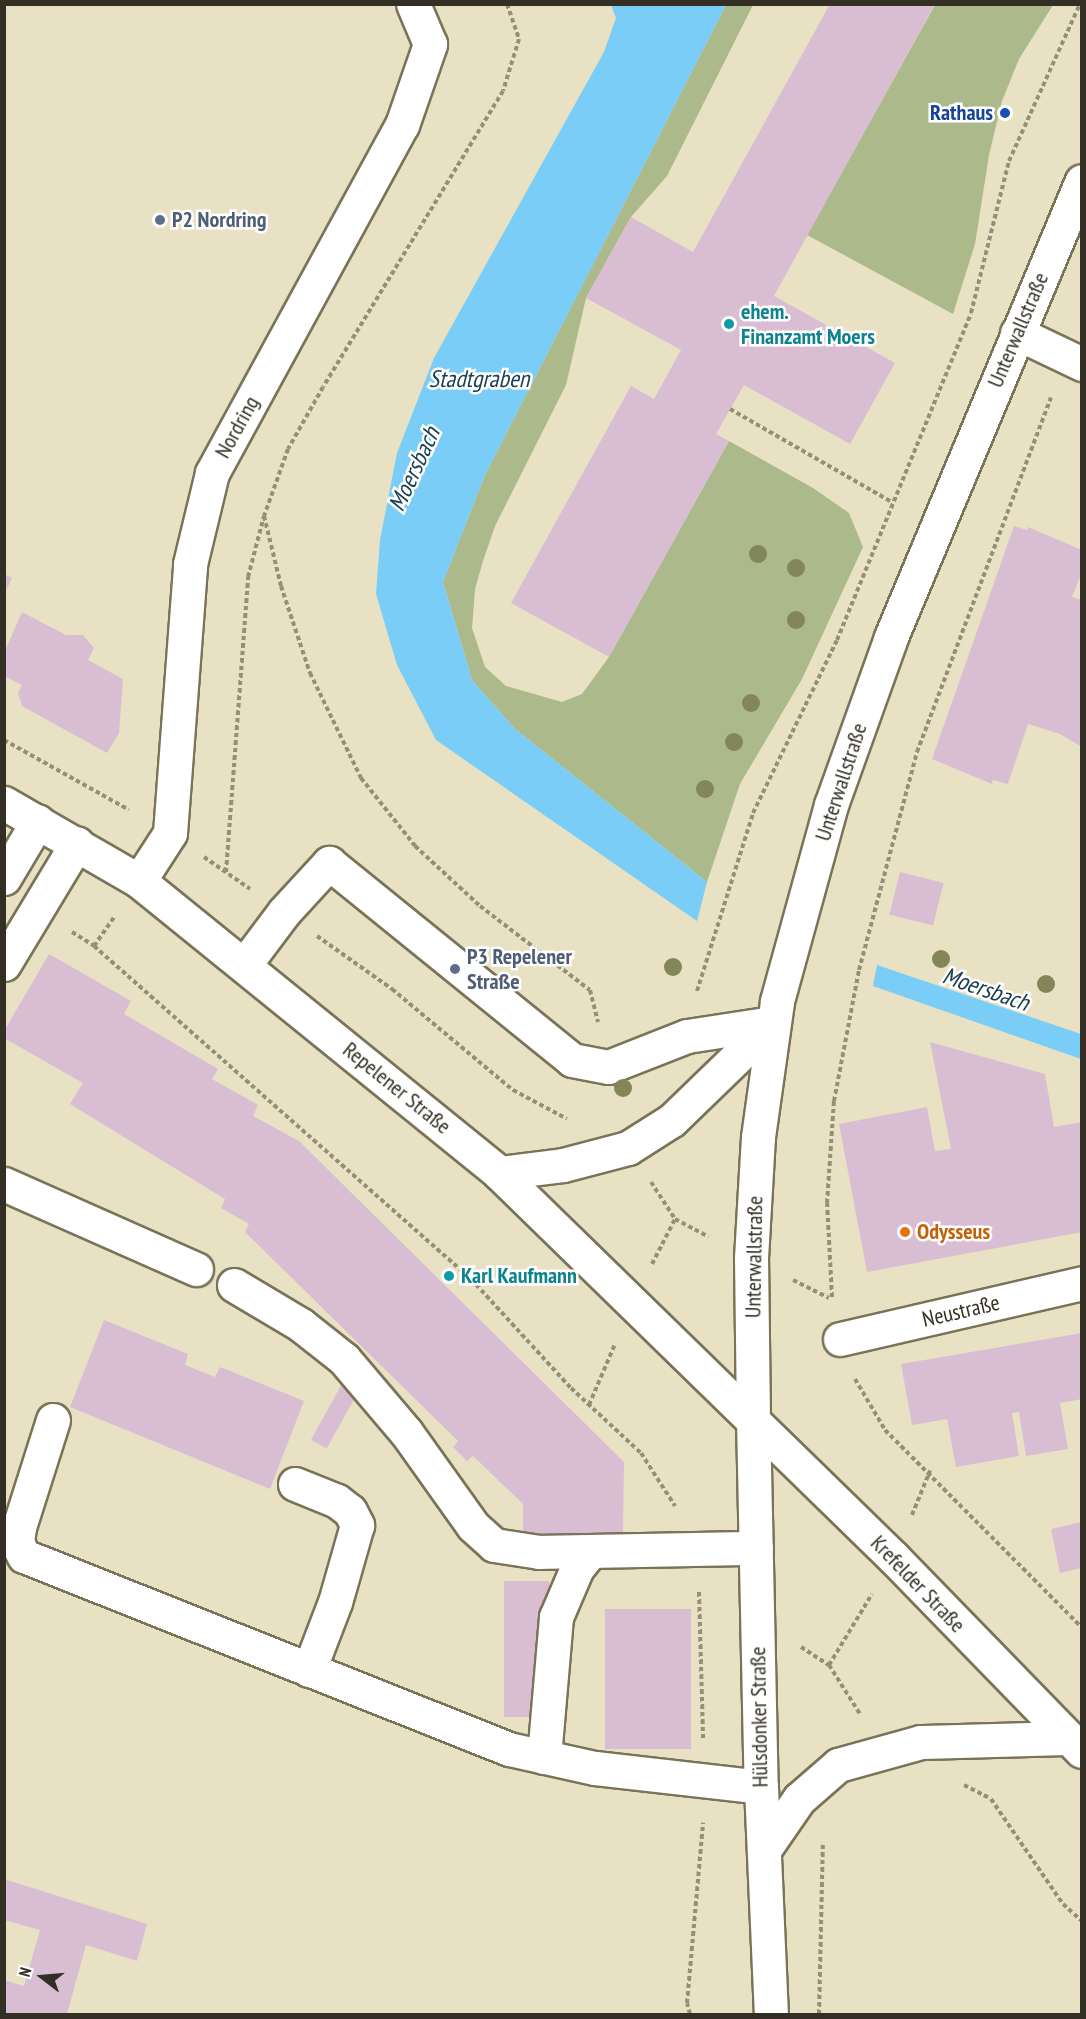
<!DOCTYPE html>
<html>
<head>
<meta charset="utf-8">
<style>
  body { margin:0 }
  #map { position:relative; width:1086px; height:2019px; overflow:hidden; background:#e9e1c3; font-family:"PT Sans Narrow",sans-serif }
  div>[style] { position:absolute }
  .green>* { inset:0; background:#abb98b }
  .water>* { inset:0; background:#79cdf6 }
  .building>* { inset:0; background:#d9bed3; transform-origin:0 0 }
  .path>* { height:4px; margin-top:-2px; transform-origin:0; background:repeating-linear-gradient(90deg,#958f7a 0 4.5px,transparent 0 7.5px) }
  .roads { filter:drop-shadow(2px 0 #7a7358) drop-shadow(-2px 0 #7a7358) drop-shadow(0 2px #7a7358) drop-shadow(0 -2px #7a7358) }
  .minor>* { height:33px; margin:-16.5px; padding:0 16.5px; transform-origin:16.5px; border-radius:16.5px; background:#fff }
  .major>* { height:33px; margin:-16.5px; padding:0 16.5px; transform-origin:16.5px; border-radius:16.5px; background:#fff }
  .trees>* { width:18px; height:18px; margin:-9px; border-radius:50%; background:#838658 }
  .dots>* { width:16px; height:16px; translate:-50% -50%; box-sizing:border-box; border:3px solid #fff; border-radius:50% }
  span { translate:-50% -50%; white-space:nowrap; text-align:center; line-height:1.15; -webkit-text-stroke:5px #fff; paint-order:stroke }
  .transit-label { font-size:22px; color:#164399; font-weight:700 }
  .right { translate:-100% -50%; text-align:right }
  .service-label { font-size:22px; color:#4e5e75; font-weight:700 }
  .left { translate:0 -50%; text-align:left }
  .culture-label { font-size:22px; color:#0d838f; font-weight:700 }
  .street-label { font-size:22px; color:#332f24 }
  .food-label { font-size:22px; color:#c56008; font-weight:700 }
  .water-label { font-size:24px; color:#1a4051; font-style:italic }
  .frame { position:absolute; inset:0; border:6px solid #332f24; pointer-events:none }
  .north { position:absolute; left:12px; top:1947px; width:60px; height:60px; -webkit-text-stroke:4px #fff; paint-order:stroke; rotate:286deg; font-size:16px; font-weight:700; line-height:24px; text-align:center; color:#332f24 }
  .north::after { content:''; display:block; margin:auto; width:21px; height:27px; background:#332f24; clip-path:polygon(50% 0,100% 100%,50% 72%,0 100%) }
</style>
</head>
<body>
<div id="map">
  <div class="green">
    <div style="clip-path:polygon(726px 5px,753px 5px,667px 176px,631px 217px,586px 298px,566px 385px,495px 526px,483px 561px,475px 589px,472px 628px,485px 667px,506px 686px,562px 702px,582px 694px,609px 657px,729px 441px,813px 488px,849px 513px,863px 547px,802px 679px,740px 784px,707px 882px,514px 728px,472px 680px,443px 582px,485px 475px)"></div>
    <div style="clip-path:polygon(935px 5px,1053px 5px,1019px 59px,1002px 101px,989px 155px,975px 244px,953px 314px,807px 235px)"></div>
  </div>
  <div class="water">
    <div style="clip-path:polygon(611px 5px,726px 5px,485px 475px,443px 582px,472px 680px,514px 728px,707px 882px,697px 921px,436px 740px,397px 665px,376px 594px,380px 540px,397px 453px,434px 358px,604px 52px,616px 18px)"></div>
    <div style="clip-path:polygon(877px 965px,1081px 1034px,1081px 1059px,873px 986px)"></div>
  </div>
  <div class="building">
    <div style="clip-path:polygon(830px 4px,935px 4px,774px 296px,895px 363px,850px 444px,744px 385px,716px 434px,729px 441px,609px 657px,511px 603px,631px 386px,654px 399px,681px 350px,586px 298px,631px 217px,693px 252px)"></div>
    <div style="clip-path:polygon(1014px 526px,1027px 530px,1028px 527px,1082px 550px,1082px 572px,1072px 597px,1082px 600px,1082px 747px,1060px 734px,1028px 724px,1008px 784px,993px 780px,992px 784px,932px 759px)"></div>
    <div style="clip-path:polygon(4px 574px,12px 578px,4px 595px)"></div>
    <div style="clip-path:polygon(22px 612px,66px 635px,83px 635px,94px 648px,88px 660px,123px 679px,119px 733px,107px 753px,22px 706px,18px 693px,22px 685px,4px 676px,4px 653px)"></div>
    <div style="left:900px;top:872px;width:45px;height:44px;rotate:14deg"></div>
    <div style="clip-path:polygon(49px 954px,131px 1001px,124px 1014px,218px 1069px,212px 1079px,258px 1105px,253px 1116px,299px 1141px,624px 1462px,623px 1535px,523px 1537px,523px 1504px,473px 1456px,467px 1461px,453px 1447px,458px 1441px,245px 1232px,249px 1224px,221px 1208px,225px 1199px,70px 1104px,83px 1083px,4px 1038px,4px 1031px)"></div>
    <div style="clip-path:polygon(930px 1042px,1045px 1074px,1054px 1127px,1082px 1122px,1082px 1232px,867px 1272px,839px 1124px,927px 1107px,935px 1151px,951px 1149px)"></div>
    <div style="clip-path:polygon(104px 1320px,188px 1354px,185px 1365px,215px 1377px,220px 1367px,304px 1401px,270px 1489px,70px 1407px)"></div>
    <div style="clip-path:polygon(1082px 1333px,1082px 1399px,1060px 1403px,1068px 1449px,1026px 1456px,1019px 1412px,1012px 1413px,1019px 1456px,956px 1467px,947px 1419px,912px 1425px,901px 1364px)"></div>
    <div style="left:343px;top:1382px;width:18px;height:66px;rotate:29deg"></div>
    <div style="clip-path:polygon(1082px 1522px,1082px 1568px,1060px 1573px,1051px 1529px)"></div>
    <div style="left:504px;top:1581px;width:45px;height:136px"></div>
    <div style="left:605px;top:1609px;width:86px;height:140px"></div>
    <div style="clip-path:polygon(4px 1879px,147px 1924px,137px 1961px,86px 1945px,67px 2014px,4px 2014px,4px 1980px,24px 1986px,40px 1930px,4px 1920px)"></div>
  </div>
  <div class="path">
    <div style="left:507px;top:4px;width:37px;rotate:71deg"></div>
    <div style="left:519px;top:39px;width:54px;rotate:107.1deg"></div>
    <div style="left:503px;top:91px;width:346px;rotate:121.3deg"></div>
    <div style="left:323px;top:387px;width:71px;rotate:119.4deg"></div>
    <div style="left:288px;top:449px;width:71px;rotate:109.7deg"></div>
    <div style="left:264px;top:516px;width:72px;rotate:76.3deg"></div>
    <div style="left:281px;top:586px;width:92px;rotate:71.6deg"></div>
    <div style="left:310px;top:673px;width:117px;rotate:64.1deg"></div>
    <div style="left:361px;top:778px;width:87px;rotate:51.5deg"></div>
    <div style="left:415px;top:846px;width:88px;rotate:42.7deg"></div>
    <div style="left:480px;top:906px;width:138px;rotate:37.4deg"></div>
    <div style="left:590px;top:990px;width:33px;rotate:76deg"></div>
    <div style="left:730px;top:409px;width:187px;rotate:29.9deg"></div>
    <div style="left:4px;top:740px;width:143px;rotate:29.2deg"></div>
    <div style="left:204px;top:857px;width:56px;rotate:34.8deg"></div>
    <div style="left:226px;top:872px;width:296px;rotate:-85.7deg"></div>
    <div style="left:248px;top:577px;width:63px;rotate:-75.3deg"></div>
    <div style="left:72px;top:932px;width:26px;rotate:32deg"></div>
    <div style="left:94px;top:946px;width:503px;rotate:41.45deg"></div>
    <div style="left:471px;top:1279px;width:148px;rotate:47.5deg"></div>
    <div style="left:571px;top:1388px;width:96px;rotate:42.9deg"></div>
    <div style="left:641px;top:1453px;width:63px;rotate:57.3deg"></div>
    <div style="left:317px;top:936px;width:92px;rotate:35.2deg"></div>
    <div style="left:392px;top:989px;width:158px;rotate:39.9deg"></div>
    <div style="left:513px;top:1090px;width:61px;rotate:28.2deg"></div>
    <div style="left:94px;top:946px;width:37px;rotate:-55deg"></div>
    <div style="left:697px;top:991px;width:187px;rotate:-72.5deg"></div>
    <div style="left:753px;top:813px;width:192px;rotate:-64.1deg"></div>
    <div style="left:837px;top:640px;width:353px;rotate:-67.7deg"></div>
    <div style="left:971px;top:313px;width:157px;rotate:-76deg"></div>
    <div style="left:1009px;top:161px;width:172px;rotate:-65.7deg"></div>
    <div style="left:651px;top:1182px;width:44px;rotate:57deg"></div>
    <div style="left:675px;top:1219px;width:38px;rotate:28deg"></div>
    <div style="left:652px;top:1264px;width:51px;rotate:-62.9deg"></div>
    <div style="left:793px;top:1280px;width:40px;rotate:26.6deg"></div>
    <div style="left:832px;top:1297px;width:94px;rotate:-93deg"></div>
    <div style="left:827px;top:1203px;width:102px;rotate:-86.1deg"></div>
    <div style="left:834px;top:1101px;width:133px;rotate:-79.2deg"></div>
    <div style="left:859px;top:970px;width:226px;rotate:-75.1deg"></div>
    <div style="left:917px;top:752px;width:379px;rotate:-69.3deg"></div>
    <div style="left:855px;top:1379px;width:59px;rotate:59.5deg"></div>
    <div style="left:885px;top:1430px;width:279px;rotate:45.1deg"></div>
    <div style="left:589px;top:1405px;width:66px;rotate:-66.9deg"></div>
    <div style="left:912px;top:1515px;width:48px;rotate:-67.8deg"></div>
    <div style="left:699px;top:1592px;width:146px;rotate:88.4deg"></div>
    <div style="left:801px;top:1647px;width:33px;rotate:33deg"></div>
    <div style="left:829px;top:1665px;width:58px;rotate:57.7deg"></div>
    <div style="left:829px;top:1665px;width:83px;rotate:-58.8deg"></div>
    <div style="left:964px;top:1785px;width:30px;rotate:27deg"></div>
    <div style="left:991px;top:1799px;width:127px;rotate:55.6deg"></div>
    <div style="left:1063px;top:1904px;width:25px;rotate:42deg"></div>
    <div style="left:690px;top:2014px;width:11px;rotate:-105deg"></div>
    <div style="left:687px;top:2003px;width:181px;rotate:-84.9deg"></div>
    <div style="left:819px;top:2014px;width:170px;rotate:-88.7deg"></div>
  </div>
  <div class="roads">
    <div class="minor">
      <div style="left:1017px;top:333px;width:72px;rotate:25.5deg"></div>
      <div style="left:4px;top:878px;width:66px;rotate:-59.2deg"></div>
      <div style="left:139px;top:881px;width:57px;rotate:-57.1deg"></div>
      <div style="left:170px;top:833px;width:270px;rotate:-85.7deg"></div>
      <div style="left:190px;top:564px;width:94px;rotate:-76.4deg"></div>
      <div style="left:212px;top:473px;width:396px;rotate:-61.4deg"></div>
      <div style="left:402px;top:125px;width:86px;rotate:-70.9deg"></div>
      <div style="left:430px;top:44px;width:43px;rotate:-113deg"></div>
      <div style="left:4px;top:964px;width:141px;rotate:-58.9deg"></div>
      <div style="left:245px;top:964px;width:65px;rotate:-53.1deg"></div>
      <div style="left:284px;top:912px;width:67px;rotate:-47.4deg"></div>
      <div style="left:329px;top:863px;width:313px;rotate:39deg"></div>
      <div style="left:572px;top:1060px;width:37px;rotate:11deg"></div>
      <div style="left:608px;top:1067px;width:85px;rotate:-21.4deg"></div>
      <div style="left:687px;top:1036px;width:86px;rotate:-8.7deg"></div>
      <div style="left:4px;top:1184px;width:210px;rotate:23.9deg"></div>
      <div style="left:234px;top:1285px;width:78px;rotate:30.8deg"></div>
      <div style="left:301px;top:1325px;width:55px;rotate:38.3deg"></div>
      <div style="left:344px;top:1359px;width:96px;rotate:49.7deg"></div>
      <div style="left:406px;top:1432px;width:115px;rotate:54.5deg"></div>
      <div style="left:473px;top:1526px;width:28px;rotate:42deg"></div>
      <div style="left:494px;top:1545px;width:46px;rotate:8.8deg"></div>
      <div style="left:539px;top:1552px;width:217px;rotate:-1.1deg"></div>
      <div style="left:840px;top:1339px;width:248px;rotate:-13deg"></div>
      <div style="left:753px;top:1419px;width:368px;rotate:88.8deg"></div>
      <div style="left:761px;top:1787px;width:227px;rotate:87.5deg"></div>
      <div style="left:53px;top:1420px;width:112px;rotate:107.6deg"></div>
      <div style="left:19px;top:1527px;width:16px;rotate:97deg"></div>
      <div style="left:17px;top:1543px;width:15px;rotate:62deg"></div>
      <div style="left:24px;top:1556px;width:522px;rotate:21.7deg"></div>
      <div style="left:509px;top:1749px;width:88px;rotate:12.5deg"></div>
      <div style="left:595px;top:1768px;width:167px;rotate:6.5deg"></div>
      <div style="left:295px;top:1484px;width:45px;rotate:22deg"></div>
      <div style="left:337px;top:1501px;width:16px;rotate:38deg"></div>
      <div style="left:350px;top:1511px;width:16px;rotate:63deg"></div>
      <div style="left:357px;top:1525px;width:80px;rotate:105.9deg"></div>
      <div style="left:335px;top:1602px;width:73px;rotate:110.9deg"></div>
      <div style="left:544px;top:1757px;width:141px;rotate:-85.1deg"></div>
      <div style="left:556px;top:1617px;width:53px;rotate:-66.8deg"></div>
      <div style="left:577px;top:1568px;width:22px;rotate:-51deg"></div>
    </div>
    <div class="major">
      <div style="left:4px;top:803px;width:156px;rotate:30deg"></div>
      <div style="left:139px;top:881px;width:464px;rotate:39deg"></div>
      <div style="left:499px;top:1173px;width:552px;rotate:44.27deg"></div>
      <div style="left:894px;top:1558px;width:269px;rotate:45.8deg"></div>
      <div style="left:499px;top:1173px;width:64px;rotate:-7.1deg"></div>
      <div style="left:563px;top:1165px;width:67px;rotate:-14.7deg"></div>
      <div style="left:628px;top:1148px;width:52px;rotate:-32.5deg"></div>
      <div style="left:672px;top:1120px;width:139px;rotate:-44.1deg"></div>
      <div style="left:753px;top:1419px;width:161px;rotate:-90.7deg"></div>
      <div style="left:751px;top:1258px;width:121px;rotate:-86.7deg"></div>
      <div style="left:758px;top:1137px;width:137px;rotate:-82deg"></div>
      <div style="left:777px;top:1001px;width:203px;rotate:-74.6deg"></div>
      <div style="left:831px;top:805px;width:178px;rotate:-70.3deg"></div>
      <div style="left:891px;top:637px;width:494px;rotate:-67.3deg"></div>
      <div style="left:764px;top:1850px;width:62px;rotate:-55.5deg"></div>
      <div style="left:799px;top:1799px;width:52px;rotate:-41.1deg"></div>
      <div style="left:838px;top:1765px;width:86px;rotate:-15.5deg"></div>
      <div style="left:921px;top:1742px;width:147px;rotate:-1.6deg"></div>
    </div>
  </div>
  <div class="trees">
    <div style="left:758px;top:554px"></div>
    <div style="left:796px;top:568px"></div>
    <div style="left:796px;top:620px"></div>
    <div style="left:751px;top:703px"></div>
    <div style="left:734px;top:742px"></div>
    <div style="left:705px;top:789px"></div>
    <div style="left:941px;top:959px"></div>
    <div style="left:673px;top:967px"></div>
    <div style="left:1046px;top:984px"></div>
    <div style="left:623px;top:1088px"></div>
  </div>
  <div class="dots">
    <div style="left:1005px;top:113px;background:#1a4fb4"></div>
    <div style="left:160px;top:220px;background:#5c6f8a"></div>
    <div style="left:729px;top:324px;background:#0f9aa8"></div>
    <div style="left:455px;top:969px;background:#5c6f8a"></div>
    <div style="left:905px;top:1232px;background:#e8710a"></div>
    <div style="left:449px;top:1276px;background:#0f9aa8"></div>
  </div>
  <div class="transit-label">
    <span class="right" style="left:993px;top:113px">Rathaus</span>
  </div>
  <div class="service-label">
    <span class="left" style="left:172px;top:220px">P2 Nordring</span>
    <span class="left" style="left:467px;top:969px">P3 Repelener<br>Straße</span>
  </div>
  <div class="culture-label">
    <span class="left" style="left:741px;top:324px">ehem.<br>Finanzamt Moers</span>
    <span class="left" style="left:461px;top:1276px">Karl Kaufmann</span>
  </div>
  <div class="street-label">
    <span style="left:1018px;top:330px;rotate:-67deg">Unterwallstraße</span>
    <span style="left:237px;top:427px;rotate:-61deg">Nordring</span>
    <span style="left:841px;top:782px;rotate:-72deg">Unterwallstraße</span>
    <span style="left:397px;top:1088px;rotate:39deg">Repelener Straße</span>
    <span style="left:754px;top:1257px;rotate:-89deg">Unterwallstraße</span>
    <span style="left:961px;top:1311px;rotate:-13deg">Neustraße</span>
    <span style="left:918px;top:1584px;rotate:46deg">Krefelder Straße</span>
    <span style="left:759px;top:1717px;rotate:-91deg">Hülsdonker Straße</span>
  </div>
  <div class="food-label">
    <span class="left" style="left:917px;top:1232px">Odysseus</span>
  </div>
  <div class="water-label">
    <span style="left:479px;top:379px">Stadtgraben</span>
    <span style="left:414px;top:469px;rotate:-65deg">Moersbach</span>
    <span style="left:986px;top:989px;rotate:19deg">Moersbach</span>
  </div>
  <div class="frame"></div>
  <div class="north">N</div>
</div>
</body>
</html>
